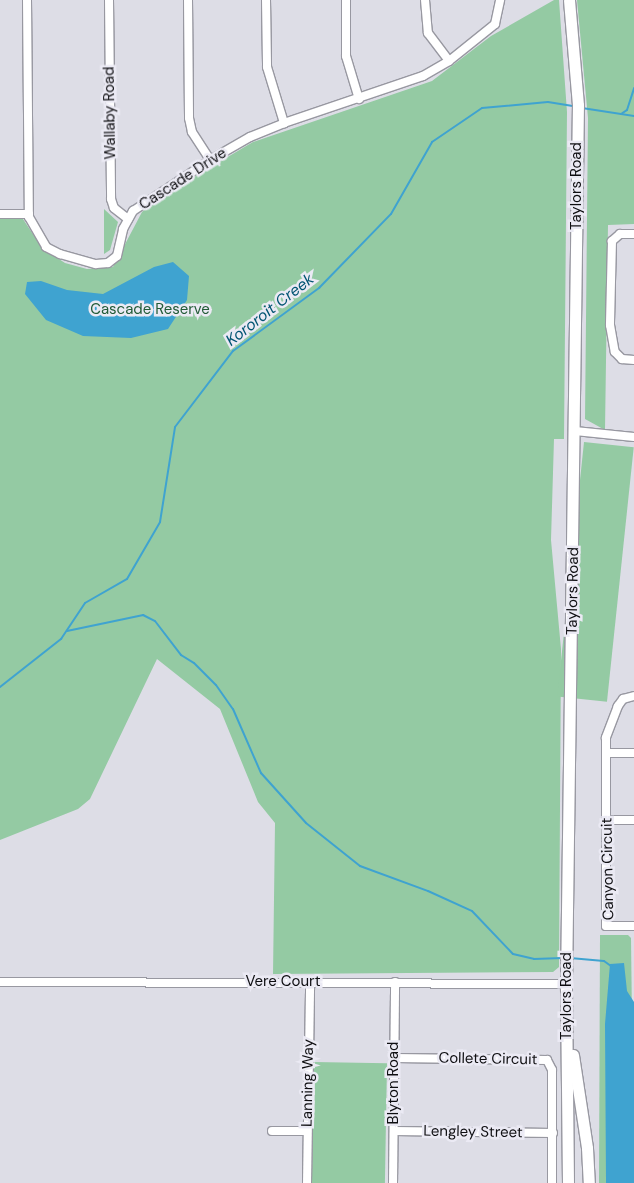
<!DOCTYPE html>
<html>
<head>
<meta charset="utf-8">
<style>
  body { margin:0 }
  #map { position:relative; width:634px; height:1183px; overflow:hidden; background:#dddde6; font-family:"DM Sans",sans-serif }
  div>[style] { position:absolute }
  .green>* { inset:0; background:#94caa3; transform-origin:0 0 }
  .water>* { inset:0; background:#3fa3d0 }
  .stream>* { height:2px; margin:-1px; padding:0 1px; transform-origin:1px; border-radius:1px; background:#3fa3d0 }
  .roads { filter:drop-shadow(1px 0 #9898a1) drop-shadow(-1px 0 #9898a1) drop-shadow(0 1px #9898a1) drop-shadow(0 -1px #9898a1) }
  .street>* { height:8px; margin:-4px; padding:0 4px; transform-origin:4px; border-radius:4px; background:#fff }
  .secondary>* { height:11px; margin:-5.5px; padding:0 5.5px; transform-origin:5.5px; border-radius:5.5px; background:#fff }
  span { translate:-50% -50%; white-space:nowrap; text-align:center; line-height:1.15; -webkit-text-stroke:5px #ebeaf4; paint-order:stroke }
  .street-label { font-size:15px; color:#0e0e11 }
  .park-label { font-size:15px; color:#225b37 }
  .water-label { font-size:16px; color:#005472; font-style:italic }
</style>
</head>
<body>
<div id="map">
  <div class="green">
    <div style="clip-path:polygon(554px 0,559px 0,567px 112px,564px 439px,554px 439px,551px 540px,561px 649px,559px 967px,553px 972px,273px 974px,275px 823px,258px 802px,220px 709px,157px 659px,90px 799px,78px 809px,0 840px,0 219px,23px 219px,42px 248px,65px 263px,87px 269px,113px 267px,142px 212px,160px 197px,253px 142px,432px 81px,491px 36px)"></div>
    <div style="clip-path:polygon(577px 0,634px 0,634px 224px,608px 225px,605px 430px,585px 419px,588px 118px)"></div>
    <div style="clip-path:polygon(104px 209px,118px 222px,110px 250px,104px 254px)"></div>
    <div style="left:584px;top:442px;width:50px;height:256px;rotate:6deg"></div>
    <div style="clip-path:polygon(600px 935px,628px 935px,631px 938px,634px 1183px,599px 1183px)"></div>
    <div style="left:314px;top:1062px;width:73px;height:121px;rotate:1deg"></div>
  </div>
  <div class="water">
    <div style="clip-path:polygon(173px 262px,189px 276px,187px 300px,168px 329px,131px 338px,83px 336px,46px 320px,25px 294px,27px 282px,41px 281px,67px 290px,103px 294px,154px 267px)"></div>
    <div style="clip-path:polygon(624px 963px,627px 991px,634px 1002px,634px 1183px,606px 1183px,605px 1024px,610px 964px)"></div>
  </div>
  <div class="stream">
    <div style="left:582px;top:108px;width:53px;rotate:8.7deg"></div>
    <div style="left:621px;top:114px;width:7px;rotate:-34deg"></div>
    <div style="left:627px;top:110px;width:23px;rotate:-72deg"></div>
    <div style="left:67px;top:631px;width:78px;rotate:-11.9deg"></div>
    <div style="left:143px;top:615px;width:13px;rotate:27deg"></div>
    <div style="left:155px;top:621px;width:43px;rotate:52.6deg"></div>
    <div style="left:181px;top:655px;width:15px;rotate:32deg"></div>
    <div style="left:194px;top:663px;width:31px;rotate:45deg"></div>
    <div style="left:216px;top:685px;width:29px;rotate:55deg"></div>
    <div style="left:233px;top:709px;width:70px;rotate:66.4deg"></div>
    <div style="left:261px;top:773px;width:67px;rotate:48deg"></div>
    <div style="left:306px;top:823px;width:69px;rotate:38.5deg"></div>
    <div style="left:360px;top:866px;width:72px;rotate:20.2deg"></div>
    <div style="left:428px;top:891px;width:48px;rotate:24.4deg"></div>
    <div style="left:472px;top:911px;width:59px;rotate:46.4deg"></div>
    <div style="left:513px;top:954px;width:22px;rotate:13deg"></div>
    <div style="left:534px;top:959px;width:29px;rotate:-2deg"></div>
    <div style="left:0;top:687px;width:78px;rotate:-38.2deg"></div>
    <div style="left:61px;top:639px;width:43px;rotate:-56.3deg"></div>
    <div style="left:85px;top:603px;width:48px;rotate:-29.7deg"></div>
    <div style="left:127px;top:579px;width:66px;rotate:-59.9deg"></div>
    <div style="left:160px;top:522px;width:96px;rotate:-81deg"></div>
    <div style="left:175px;top:427px;width:96px;rotate:-52.7deg"></div>
    <div style="left:233px;top:351px;width:107px;rotate:-36.2deg"></div>
    <div style="left:319px;top:288px;width:103px;rotate:-45.8deg"></div>
    <div style="left:391px;top:214px;width:83px;rotate:-60.3deg"></div>
    <div style="left:432px;top:142px;width:60px;rotate:-34.2deg"></div>
    <div style="left:482px;top:108px;width:66px;rotate:-5.2deg"></div>
    <div style="left:548px;top:102px;width:25px;rotate:9deg"></div>
    <div style="left:570px;top:958px;width:34px;rotate:5deg"></div>
    <div style="left:604px;top:961px;width:9px;rotate:36deg"></div>
  </div>
  <div class="roads">
    <div class="street">
      <div style="left:27px;top:0;width:217px;rotate:89.5deg"></div>
      <div style="left:29px;top:217px;width:34px;rotate:60deg"></div>
      <div style="left:46px;top:247px;width:16px;rotate:27deg"></div>
      <div style="left:60px;top:254px;width:37px;rotate:16deg"></div>
      <div style="left:96px;top:264px;width:12px;rotate:-5deg"></div>
      <div style="left:108px;top:263px;width:11px;rotate:-38deg"></div>
      <div style="left:117px;top:256px;width:28px;rotate:-77deg"></div>
      <div style="left:123px;top:229px;width:21px;rotate:-61deg"></div>
      <div style="left:133px;top:211px;width:92px;rotate:-33.5deg"></div>
      <div style="left:210px;top:160px;width:46px;rotate:-29.9deg"></div>
      <div style="left:250px;top:137px;width:37px;rotate:-22deg"></div>
      <div style="left:284px;top:123px;width:147px;rotate:-18.7deg"></div>
      <div style="left:423px;top:76px;width:30px;rotate:-30deg"></div>
      <div style="left:449px;top:61px;width:59px;rotate:-38.8deg"></div>
      <div style="left:495px;top:24px;width:25px;rotate:-78deg"></div>
      <div style="left:109px;top:0;width:199px;rotate:89.4deg"></div>
      <div style="left:111px;top:199px;width:9px;rotate:72deg"></div>
      <div style="left:114px;top:208px;width:18px;rotate:38deg"></div>
      <div style="left:188px;top:0;width:118px;rotate:89.5deg"></div>
      <div style="left:189px;top:118px;width:14px;rotate:78deg"></div>
      <div style="left:192px;top:132px;width:33px;rotate:57deg"></div>
      <div style="left:266px;top:0;width:67px;rotate:89.1deg"></div>
      <div style="left:267px;top:67px;width:59px;rotate:73.1deg"></div>
      <div style="left:346px;top:0;width:56px;rotate:90deg"></div>
      <div style="left:346px;top:56px;width:45px;rotate:73.2deg"></div>
      <div style="left:425px;top:0;width:33px;rotate:85deg"></div>
      <div style="left:428px;top:33px;width:35px;rotate:53deg"></div>
      <div style="left:0;top:214px;width:29px"></div>
      <div style="left:634px;top:234px;width:14px;rotate:180deg"></div>
      <div style="left:620px;top:234px;width:11px;rotate:139deg"></div>
      <div style="left:612px;top:241px;width:84px;rotate:91.4deg"></div>
      <div style="left:610px;top:325px;width:27px;rotate:80deg"></div>
      <div style="left:615px;top:352px;width:10px;rotate:45deg"></div>
      <div style="left:622px;top:359px;width:12px;rotate:5deg"></div>
      <div style="left:575px;top:431px;width:59px;rotate:5.8deg"></div>
      <div style="left:634px;top:696px;width:11px;rotate:165deg"></div>
      <div style="left:623px;top:699px;width:9px;rotate:126deg"></div>
      <div style="left:618px;top:706px;width:34px;rotate:111deg"></div>
      <div style="left:606px;top:738px;width:188px;rotate:90deg"></div>
      <div style="left:606px;top:926px;width:28px"></div>
      <div style="left:606px;top:753px;width:28px"></div>
      <div style="left:607px;top:820px;width:27px"></div>
      <div style="left:0;top:982px;width:566px;rotate:0.2deg"></div>
      <div style="left:395px;top:1058px;width:152px;rotate:0.8deg"></div>
      <div style="left:547px;top:1060px;width:11px;rotate:63deg"></div>
      <div style="left:552px;top:1070px;width:113px;rotate:90deg"></div>
      <div style="left:272px;top:1131px;width:35px"></div>
      <div style="left:394px;top:1131px;width:159px;rotate:0.7deg"></div>
      <div style="left:307px;top:1183px;width:201px;rotate:-89.1deg"></div>
      <div style="left:393px;top:1183px;width:201px;rotate:-89.4deg"></div>
    </div>
    <div class="secondary">
      <div style="left:573px;top:1055px;width:94px;rotate:81.4deg"></div>
      <div style="left:587px;top:1148px;width:35px;rotate:87deg"></div>
      <div style="left:568px;top:1183px;width:199px;rotate:-90.6deg"></div>
      <div style="left:566px;top:984px;width:879px;rotate:-89.22deg"></div>
      <div style="left:578px;top:105px;width:105px;rotate:-94.9deg"></div>
    </div>
  </div>
  <div class="street-label">
    <span style="left:110px;top:113px;rotate:-91deg">Wallaby Road</span>
    <span style="left:183px;top:179px;rotate:-33deg">Cascade Drive</span>
    <span style="left:577px;top:186px;rotate:-90deg">Taylors Road</span>
    <span style="left:573px;top:591px;rotate:-89deg">Taylors Road</span>
    <span style="left:608px;top:869px;rotate:-91deg">Canyon Circuit</span>
    <span style="left:283px;top:982px">Vere Court</span>
    <span style="left:567px;top:996px;rotate:-90deg">Taylors Road</span>
    <span style="left:488px;top:1059px;rotate:1deg">Collete Circuit</span>
    <span style="left:308px;top:1083px;rotate:-89deg">Lanning Way</span>
    <span style="left:394px;top:1083px;rotate:-90deg">Blyton Road</span>
    <span style="left:473px;top:1132px;rotate:1deg">Lengley Street</span>
  </div>
  <div class="park-label">
    <span style="left:150px;top:310px">Cascade Reserve</span>
  </div>
  <div class="water-label">
    <span style="left:270px;top:310px;rotate:-38deg">Kororoit Creek</span>
  </div>
</div>
</body>
</html>
